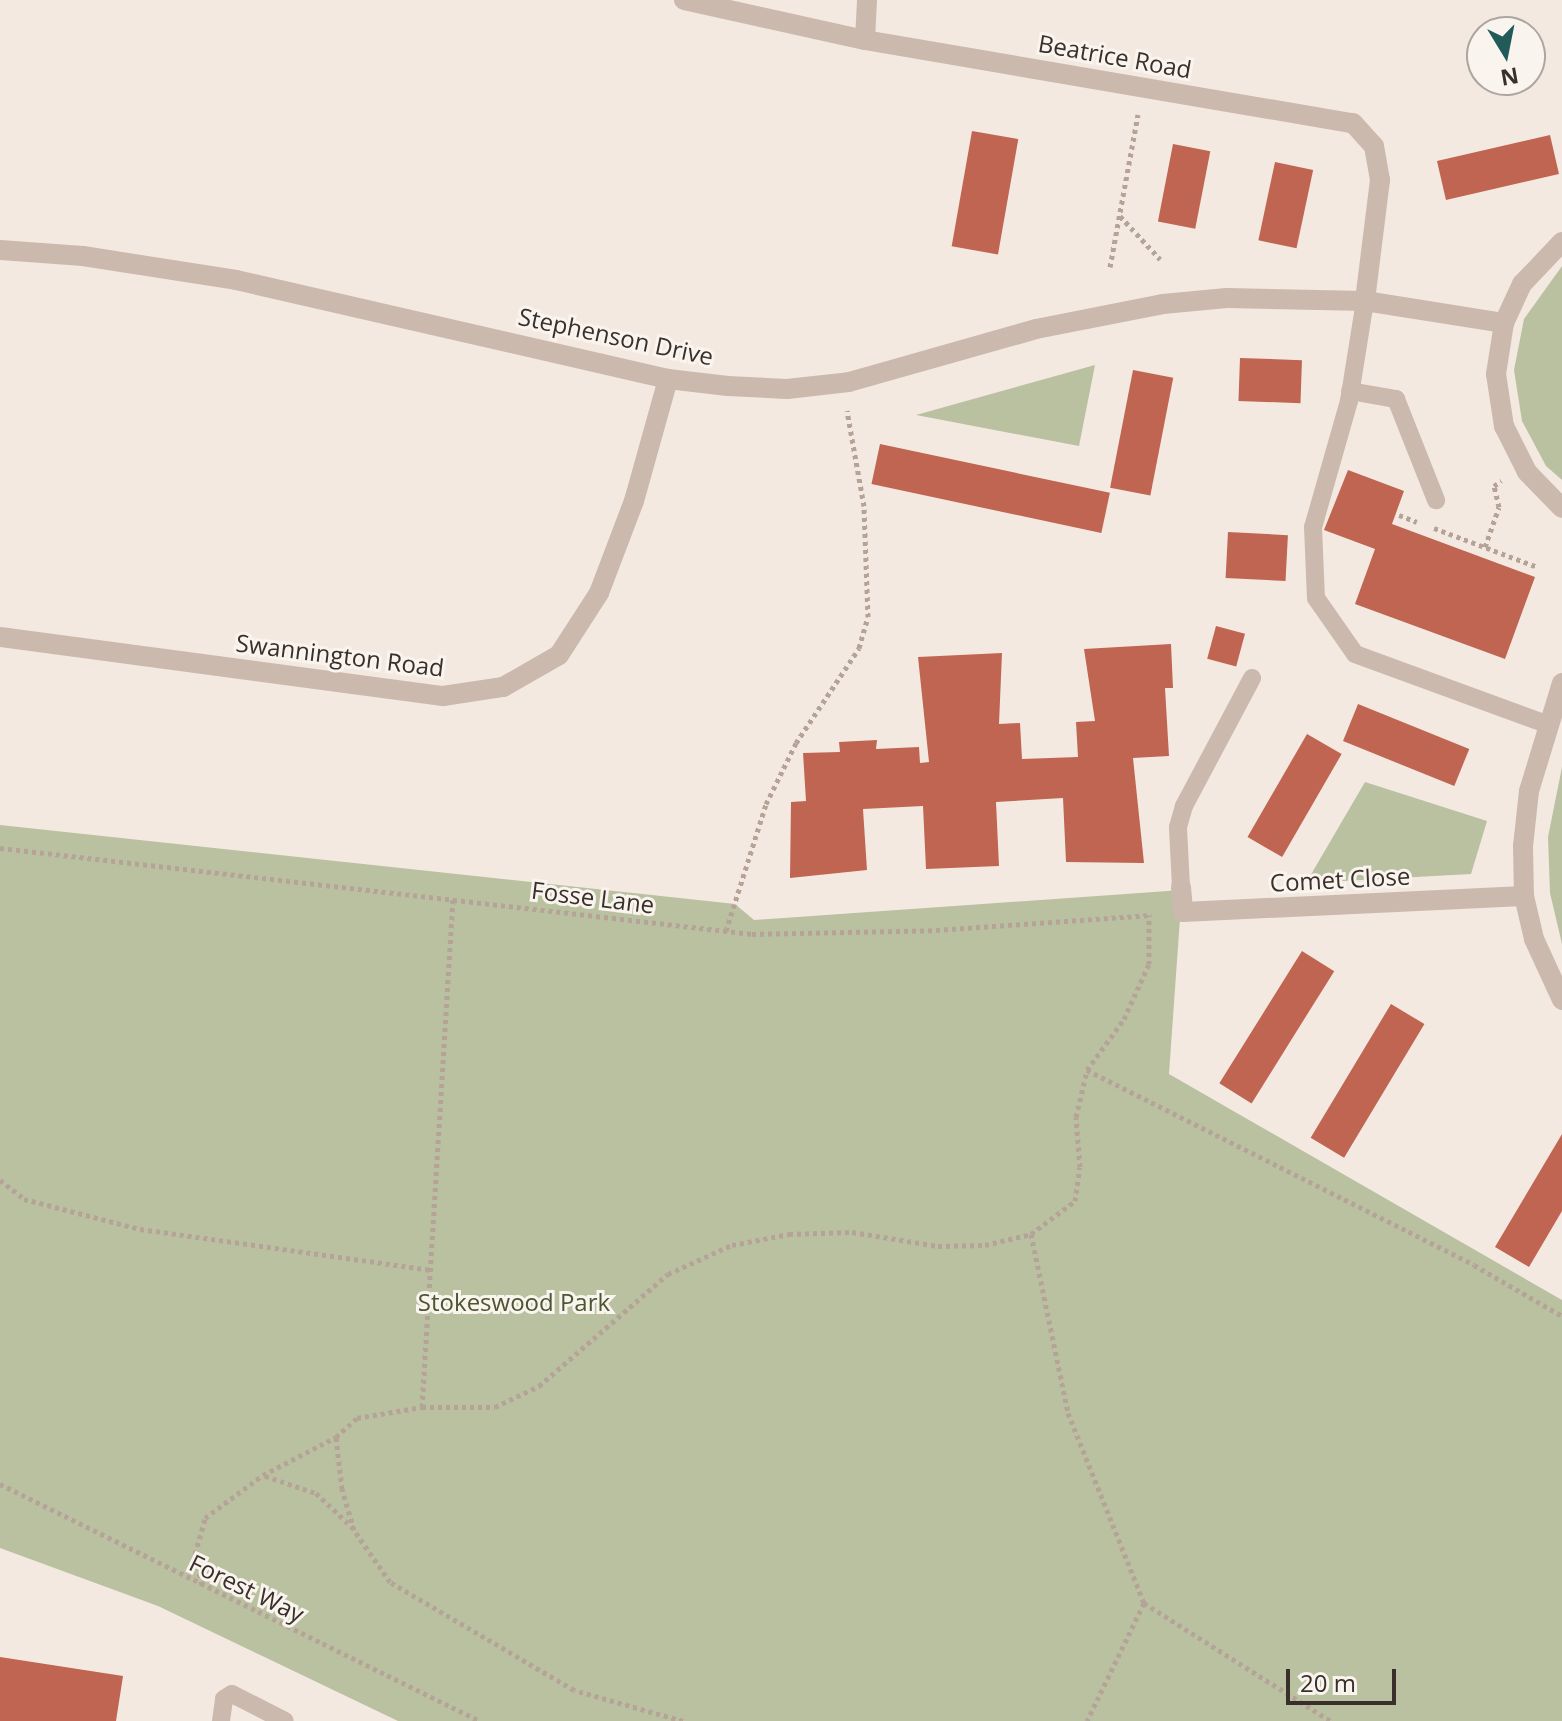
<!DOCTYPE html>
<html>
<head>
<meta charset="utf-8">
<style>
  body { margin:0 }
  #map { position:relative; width:1562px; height:1721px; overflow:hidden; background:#f3e9e1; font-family:"Open Sans",sans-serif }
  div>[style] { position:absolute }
  .green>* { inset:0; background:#b9c1a1 }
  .building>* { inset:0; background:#c06551; transform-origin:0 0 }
  .path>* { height:5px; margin-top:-2.5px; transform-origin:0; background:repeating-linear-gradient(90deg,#b6a397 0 4px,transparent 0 8px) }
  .service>* { height:18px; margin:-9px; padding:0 9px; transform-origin:9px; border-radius:9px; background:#cbb9ad }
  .minor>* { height:20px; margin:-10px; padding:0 10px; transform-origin:10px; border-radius:10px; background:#cbb9ad }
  span { translate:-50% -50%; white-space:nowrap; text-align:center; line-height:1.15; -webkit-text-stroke:6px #faf4ee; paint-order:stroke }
  .street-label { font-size:24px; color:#392f2b }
  .park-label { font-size:24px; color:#4b5730 }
  .north { position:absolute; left:1466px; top:16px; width:80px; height:80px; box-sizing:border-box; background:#faf4ee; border:2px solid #ada5a0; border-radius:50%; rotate:170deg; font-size:22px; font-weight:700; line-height:32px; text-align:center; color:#392f2b }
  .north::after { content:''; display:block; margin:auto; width:28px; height:36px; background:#225a59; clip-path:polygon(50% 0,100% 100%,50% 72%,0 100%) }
  .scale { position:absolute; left:1286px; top:1669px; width:110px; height:36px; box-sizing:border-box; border:4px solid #392f2b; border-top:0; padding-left:10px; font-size:24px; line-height:28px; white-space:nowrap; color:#392f2b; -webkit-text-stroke:6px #faf4ee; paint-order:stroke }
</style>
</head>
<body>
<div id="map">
  <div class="green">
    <div style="clip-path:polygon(1562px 266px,1562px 480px,1546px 466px,1522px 421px,1514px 370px,1524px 319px)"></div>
    <div style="clip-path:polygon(1095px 365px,1079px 446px,916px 415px)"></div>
    <div style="clip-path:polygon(1562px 767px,1562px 944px,1550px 893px,1548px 837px)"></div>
    <div style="clip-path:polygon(1365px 782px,1487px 821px,1471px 874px,1306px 883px)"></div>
    <div style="clip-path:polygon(0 825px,735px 904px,754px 920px,1182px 890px,1169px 1074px,1562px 1300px,1562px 1721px,398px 1721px,158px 1606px,0 1548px)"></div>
  </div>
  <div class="building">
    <div style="left:972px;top:131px;width:47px;height:117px;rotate:10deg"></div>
    <div style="left:1550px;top:135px;width:40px;height:116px;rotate:77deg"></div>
    <div style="left:1173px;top:144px;width:38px;height:79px;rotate:11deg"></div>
    <div style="left:1275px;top:162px;width:39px;height:80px;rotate:12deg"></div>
    <div style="left:1240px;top:358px;width:62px;height:43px;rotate:2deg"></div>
    <div style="left:1133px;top:370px;width:41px;height:120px;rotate:11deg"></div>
    <div style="left:880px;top:444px;width:235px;height:41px;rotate:12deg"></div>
    <div style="clip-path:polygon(1348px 470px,1404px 491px,1392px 524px,1535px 577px,1505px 659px,1355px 604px,1375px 549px,1324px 530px)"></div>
    <div style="left:1228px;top:532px;width:60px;height:46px;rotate:3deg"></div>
    <div style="left:1216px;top:626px;width:30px;height:34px;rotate:15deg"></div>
    <div style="clip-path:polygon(1171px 644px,1173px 688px,1165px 688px,1169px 756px,1133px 758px,1144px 863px,1066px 862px,1063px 798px,996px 802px,999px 866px,926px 869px,923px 806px,863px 809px,867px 870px,790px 878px,791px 802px,806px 801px,803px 753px,840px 752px,839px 742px,877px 740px,876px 749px,919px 747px,920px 763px,929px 762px,918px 657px,1002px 653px,999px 724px,1020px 723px,1022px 759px,1078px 757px,1076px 722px,1095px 721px,1084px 649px)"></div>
    <div style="left:1358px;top:704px;width:120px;height:40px;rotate:22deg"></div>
    <div style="left:1307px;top:734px;width:40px;height:119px;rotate:30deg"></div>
    <div style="left:1302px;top:951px;width:38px;height:156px;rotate:32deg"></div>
    <div style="left:1391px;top:1004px;width:39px;height:156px;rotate:31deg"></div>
    <div style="clip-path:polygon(1562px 1134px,1562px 1211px,1529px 1267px,1495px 1247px)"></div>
    <div style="clip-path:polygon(0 1657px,123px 1676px,116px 1721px,0 1721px)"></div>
  </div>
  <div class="path">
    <div style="left:1120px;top:216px;width:59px;rotate:47.1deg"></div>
    <div style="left:1110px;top:267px;width:155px;rotate:-79.6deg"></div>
    <div style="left:1399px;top:515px;width:19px;rotate:21deg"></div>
    <div style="left:1434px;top:528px;width:111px;rotate:20.6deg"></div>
    <div style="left:1485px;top:547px;width:42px;rotate:-70.7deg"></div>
    <div style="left:1499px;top:507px;width:22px;rotate:-103deg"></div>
    <div style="left:1494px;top:486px;width:9px;rotate:-36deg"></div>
    <div style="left:0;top:848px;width:757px;rotate:6.52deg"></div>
    <div style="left:752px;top:934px;width:184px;rotate:-1.2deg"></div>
    <div style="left:936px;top:930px;width:216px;rotate:-4deg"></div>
    <div style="left:726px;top:931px;width:133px;rotate:-72.5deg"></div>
    <div style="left:766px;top:804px;width:68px;rotate:-63.8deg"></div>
    <div style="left:796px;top:743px;width:114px;rotate:-56.4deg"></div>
    <div style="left:859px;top:648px;width:32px;rotate:-74deg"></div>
    <div style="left:868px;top:617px;width:111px;rotate:-92.1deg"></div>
    <div style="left:864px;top:506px;width:97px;rotate:-100.1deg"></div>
    <div style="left:1087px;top:1070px;width:433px;rotate:26.7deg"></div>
    <div style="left:1474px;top:1265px;width:102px;rotate:30.1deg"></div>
    <div style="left:0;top:1180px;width:31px;rotate:38deg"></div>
    <div style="left:24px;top:1199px;width:120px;rotate:14.5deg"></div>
    <div style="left:140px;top:1229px;width:296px;rotate:8deg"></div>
    <div style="left:1031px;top:1234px;width:183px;rotate:78.3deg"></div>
    <div style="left:1068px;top:1413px;width:205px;rotate:68.2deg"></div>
    <div style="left:1144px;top:1603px;width:131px;rotate:115.8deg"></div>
    <div style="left:422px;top:1407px;width:509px;rotate:-86.51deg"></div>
    <div style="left:265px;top:1476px;width:54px;rotate:18.4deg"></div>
    <div style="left:316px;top:1493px;width:52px;rotate:43.5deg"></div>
    <div style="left:0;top:1484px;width:535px;rotate:26.28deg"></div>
    <div style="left:202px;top:1585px;width:32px;rotate:-103deg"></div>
    <div style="left:195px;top:1554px;width:37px;rotate:-74deg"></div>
    <div style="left:205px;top:1518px;width:72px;rotate:-36.6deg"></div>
    <div style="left:263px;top:1475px;width:82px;rotate:-27.5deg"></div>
    <div style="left:1144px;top:1603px;width:221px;rotate:32.3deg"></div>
    <div style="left:683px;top:1721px;width:113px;rotate:-164.1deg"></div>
    <div style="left:574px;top:1690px;width:213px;rotate:-149.6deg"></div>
    <div style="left:390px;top:1582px;width:63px;rotate:-124.7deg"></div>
    <div style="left:354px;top:1530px;width:43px;rotate:-106.3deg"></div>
    <div style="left:342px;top:1489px;width:52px;rotate:-96.6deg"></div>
    <div style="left:336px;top:1437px;width:28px;rotate:-42deg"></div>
    <div style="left:357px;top:1418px;width:66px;rotate:-9.6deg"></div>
    <div style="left:422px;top:1407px;width:73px"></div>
    <div style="left:495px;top:1407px;width:49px;rotate:-25.5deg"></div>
    <div style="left:539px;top:1386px;width:171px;rotate:-41deg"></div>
    <div style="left:668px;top:1274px;width:70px;rotate:-24.4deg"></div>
    <div style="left:732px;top:1245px;width:58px;rotate:-10.9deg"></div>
    <div style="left:789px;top:1234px;width:63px;rotate:-1.8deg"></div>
    <div style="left:852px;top:1232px;width:87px;rotate:9.2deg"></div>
    <div style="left:938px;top:1246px;width:47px;rotate:-1.2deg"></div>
    <div style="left:985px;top:1245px;width:47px;rotate:-13.4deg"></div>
    <div style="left:1031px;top:1234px;width:55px;rotate:-36.9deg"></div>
    <div style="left:1075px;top:1201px;width:34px;rotate:-82deg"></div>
    <div style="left:1080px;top:1167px;width:50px;rotate:-94.6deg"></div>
    <div style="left:1076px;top:1117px;width:48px;rotate:-76.8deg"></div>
    <div style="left:1087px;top:1070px;width:63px;rotate:-54deg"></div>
    <div style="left:1124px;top:1019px;width:60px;rotate:-65.6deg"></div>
    <div style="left:1149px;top:964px;width:49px;rotate:-90deg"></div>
  </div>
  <div class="service">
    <div style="left:1365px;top:301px;width:101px;rotate:99.1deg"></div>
    <div style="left:1349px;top:401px;width:131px;rotate:105.9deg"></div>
    <div style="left:1313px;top:527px;width:71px;rotate:87.6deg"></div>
    <div style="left:1316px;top:598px;width:68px;rotate:55.1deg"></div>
    <div style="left:1355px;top:654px;width:207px;rotate:20.1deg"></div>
    <div style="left:1350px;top:391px;width:47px;rotate:9.9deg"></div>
    <div style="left:1396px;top:399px;width:109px;rotate:68.4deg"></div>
    <div style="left:1181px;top:887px;width:60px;rotate:-92.9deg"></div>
    <div style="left:1178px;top:827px;width:22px;rotate:-74deg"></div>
    <div style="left:1184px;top:806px;width:145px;rotate:-62deg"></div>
    <div style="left:221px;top:1721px;width:22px;rotate:-82deg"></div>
    <div style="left:224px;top:1699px;width:9px;rotate:-32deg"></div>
    <div style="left:232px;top:1694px;width:59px;rotate:27deg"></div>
  </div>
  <div class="minor">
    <div style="left:684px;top:0;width:185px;rotate:12.5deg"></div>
    <div style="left:865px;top:40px;width:495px;rotate:9.7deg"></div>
    <div style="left:1353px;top:123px;width:31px;rotate:48deg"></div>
    <div style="left:1374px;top:146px;width:35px;rotate:80deg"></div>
    <div style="left:1380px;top:180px;width:122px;rotate:97.1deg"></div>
    <div style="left:865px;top:40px;width:40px;rotate:-87.1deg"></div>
    <div style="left:1562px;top:242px;width:58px;rotate:133.6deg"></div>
    <div style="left:1522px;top:284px;width:43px;rotate:114.8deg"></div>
    <div style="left:1504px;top:323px;width:52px;rotate:98.9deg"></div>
    <div style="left:1496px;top:374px;width:53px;rotate:81.3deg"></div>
    <div style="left:1504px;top:426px;width:51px;rotate:63.4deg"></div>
    <div style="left:1527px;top:472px;width:50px;rotate:45.8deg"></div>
    <div style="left:0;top:250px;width:83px;rotate:4.1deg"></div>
    <div style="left:83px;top:256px;width:155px;rotate:8.9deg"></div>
    <div style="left:236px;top:280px;width:443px;rotate:12.9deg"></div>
    <div style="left:668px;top:379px;width:60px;rotate:6.7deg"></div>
    <div style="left:728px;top:386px;width:59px;rotate:2.9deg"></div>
    <div style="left:787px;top:389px;width:62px;rotate:-6.4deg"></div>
    <div style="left:849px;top:382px;width:194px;rotate:-15.8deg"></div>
    <div style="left:1036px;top:329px;width:129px;rotate:-11.1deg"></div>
    <div style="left:1163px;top:304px;width:64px;rotate:-5.4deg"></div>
    <div style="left:1227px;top:298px;width:138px;rotate:1.2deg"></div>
    <div style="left:1365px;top:301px;width:141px;rotate:9deg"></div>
    <div style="left:0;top:637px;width:447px;rotate:7.6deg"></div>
    <div style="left:443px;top:696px;width:61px;rotate:-8.5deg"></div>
    <div style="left:503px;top:687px;width:64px;rotate:-29.7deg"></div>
    <div style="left:559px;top:655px;width:74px;rotate:-57.2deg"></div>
    <div style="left:599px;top:593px;width:98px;rotate:-69.2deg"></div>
    <div style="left:634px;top:501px;width:127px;rotate:-74.4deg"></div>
    <div style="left:1562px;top:683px;width:113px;rotate:107deg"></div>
    <div style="left:1529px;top:791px;width:55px;rotate:96.2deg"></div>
    <div style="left:1523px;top:846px;width:50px;rotate:88.9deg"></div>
    <div style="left:1524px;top:896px;width:44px;rotate:76.9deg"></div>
    <div style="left:1534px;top:939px;width:67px;rotate:65.3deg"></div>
    <div style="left:1181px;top:887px;width:25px;rotate:85deg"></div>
    <div style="left:1183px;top:912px;width:341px;rotate:-2.7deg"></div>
  </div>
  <div class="street-label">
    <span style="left:1115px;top:56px;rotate:10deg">Beatrice Road</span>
    <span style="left:616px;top:336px;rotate:12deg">Stephenson Drive</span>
    <span style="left:340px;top:655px;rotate:7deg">Swannington Road</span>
    <span style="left:1340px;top:879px;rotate:-3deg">Comet Close</span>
    <span style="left:593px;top:897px;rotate:7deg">Fosse Lane</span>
    <span style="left:247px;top:1588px;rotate:26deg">Forest Way</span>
  </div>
  <div class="park-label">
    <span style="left:514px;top:1302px">Stokeswood Park</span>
  </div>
  <div class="north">N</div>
  <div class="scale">20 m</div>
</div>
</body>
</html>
